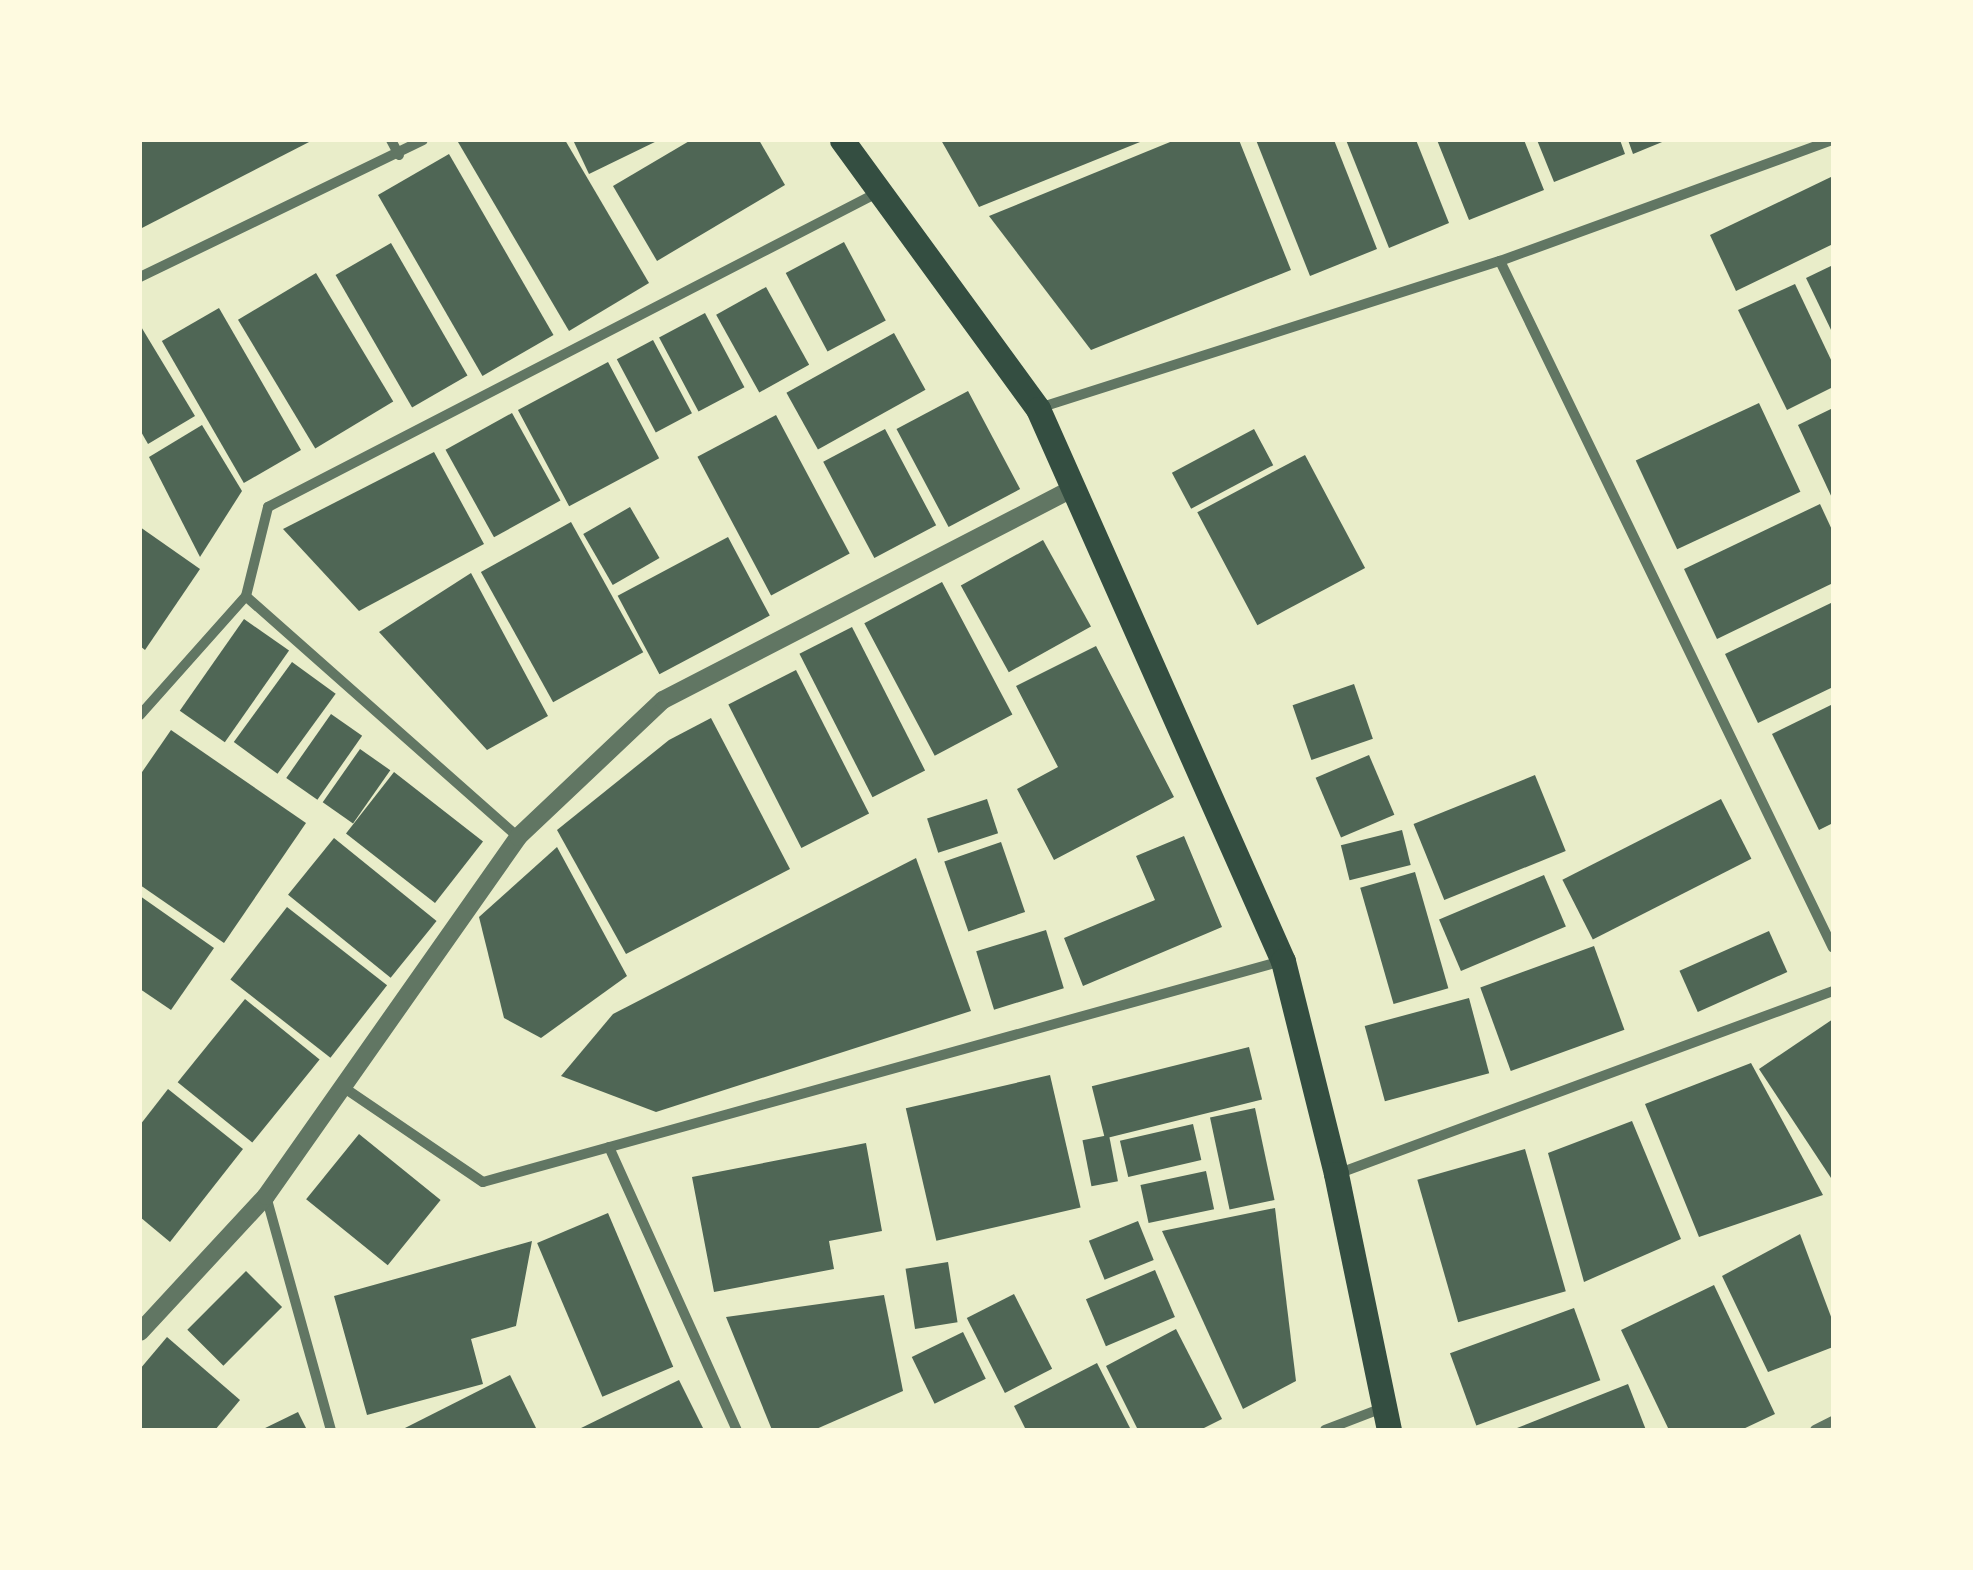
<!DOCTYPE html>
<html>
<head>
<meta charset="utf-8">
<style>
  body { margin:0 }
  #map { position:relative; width:1973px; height:1570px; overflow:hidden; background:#e9edc9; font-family:Signika,sans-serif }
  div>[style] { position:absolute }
  .building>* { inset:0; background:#4f6655; transform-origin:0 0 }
  .minor>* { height:10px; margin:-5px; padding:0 5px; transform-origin:5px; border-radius:5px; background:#617663 }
  .tertiary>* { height:18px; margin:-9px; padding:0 9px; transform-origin:9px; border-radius:9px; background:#617663 }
  .primary>* { height:25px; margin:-12.5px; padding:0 12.5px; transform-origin:12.5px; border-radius:12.5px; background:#344e41 }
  span { translate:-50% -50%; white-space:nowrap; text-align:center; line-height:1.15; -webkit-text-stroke:8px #fefae0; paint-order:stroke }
  .frame { position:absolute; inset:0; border:142px solid #fefae0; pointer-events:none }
</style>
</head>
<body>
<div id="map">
  <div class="building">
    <div style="clip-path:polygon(140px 140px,313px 140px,140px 229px)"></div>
    <div style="clip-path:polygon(565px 140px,649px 283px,569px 331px,458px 142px)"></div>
    <div style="clip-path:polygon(573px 140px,659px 140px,589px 174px)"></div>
    <div style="clip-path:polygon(691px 140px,759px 140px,785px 185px,657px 261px,613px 186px)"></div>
    <div style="clip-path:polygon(941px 140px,1145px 140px,979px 207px)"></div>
    <div style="clip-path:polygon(1175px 140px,1239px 140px,1291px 270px,1091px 350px,989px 216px)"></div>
    <div style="clip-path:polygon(1256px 140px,1334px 140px,1377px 249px,1310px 276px)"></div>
    <div style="clip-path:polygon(1346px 140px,1416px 140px,1449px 223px,1389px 248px)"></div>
    <div style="clip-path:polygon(1437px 140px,1524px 140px,1544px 190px,1469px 220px)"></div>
    <div style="clip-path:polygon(1537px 140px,1620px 140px,1625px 154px,1554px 182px)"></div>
    <div style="clip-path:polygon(1628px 140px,1667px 140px,1633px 154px)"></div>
    <div style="left:449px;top:154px;width:209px;height:82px;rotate:60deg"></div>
    <div style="clip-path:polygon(1833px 176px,1833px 244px,1736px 291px,1710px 235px)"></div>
    <div style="left:844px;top:242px;width:89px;height:66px;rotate:62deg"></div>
    <div style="left:391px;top:243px;width:153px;height:64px;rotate:60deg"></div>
    <div style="clip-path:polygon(1833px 265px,1833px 334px,1806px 278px)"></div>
    <div style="left:316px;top:273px;width:150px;height:91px;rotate:59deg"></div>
    <div style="clip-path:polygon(1795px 284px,1833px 364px,1833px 387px,1787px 410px,1738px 310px)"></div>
    <div style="left:766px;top:287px;width:89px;height:57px;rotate:61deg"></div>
    <div style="left:219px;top:308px;width:164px;height:66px;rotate:60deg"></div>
    <div style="left:705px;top:313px;width:84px;height:52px;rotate:62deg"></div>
    <div style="clip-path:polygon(140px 325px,195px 416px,148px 444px,140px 430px)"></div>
    <div style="left:894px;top:333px;width:65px;height:123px;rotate:61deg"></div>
    <div style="left:653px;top:340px;width:83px;height:41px;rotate:62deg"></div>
    <div style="left:608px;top:362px;width:109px;height:102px;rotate:62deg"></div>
    <div style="left:968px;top:391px;width:111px;height:81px;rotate:62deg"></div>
    <div style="left:1759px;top:403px;width:98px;height:136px;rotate:65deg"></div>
    <div style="clip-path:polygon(1833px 408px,1833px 500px,1798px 425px)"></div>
    <div style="left:512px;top:413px;width:100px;height:76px;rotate:61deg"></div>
    <div style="left:776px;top:415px;width:157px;height:89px;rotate:62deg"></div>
    <div style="clip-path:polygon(202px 425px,242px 491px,200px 557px,149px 457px)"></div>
    <div style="left:885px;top:429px;width:109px;height:70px;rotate:62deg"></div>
    <div style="left:1254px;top:429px;width:41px;height:93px;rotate:62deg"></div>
    <div style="clip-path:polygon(434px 452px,484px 544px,359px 611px,283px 529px)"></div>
    <div style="left:1305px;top:455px;width:128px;height:122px;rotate:62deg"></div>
    <div style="clip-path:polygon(1820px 504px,1833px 532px,1833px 583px,1717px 639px,1684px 569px)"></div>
    <div style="left:630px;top:507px;width:59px;height:54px;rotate:60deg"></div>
    <div style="left:571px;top:522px;width:149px;height:103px;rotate:61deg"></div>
    <div style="clip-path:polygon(140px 527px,200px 569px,145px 650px,140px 646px)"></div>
    <div style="left:728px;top:537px;width:89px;height:125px;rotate:62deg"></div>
    <div style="left:1043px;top:540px;width:99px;height:94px;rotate:61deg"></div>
    <div style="clip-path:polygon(471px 573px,548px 716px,487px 750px,379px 632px)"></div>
    <div style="left:942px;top:582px;width:150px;height:88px;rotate:62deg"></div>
    <div style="clip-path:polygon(1833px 602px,1833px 687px,1758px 723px,1725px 654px)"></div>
    <div style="left:244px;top:619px;width:55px;height:112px;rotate:35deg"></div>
    <div style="left:852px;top:627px;width:161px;height:59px;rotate:63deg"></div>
    <div style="clip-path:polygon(1096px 646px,1174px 797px,1054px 860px,1017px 789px,1058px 767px,1016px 686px)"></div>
    <div style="left:292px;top:662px;width:54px;height:99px;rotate:36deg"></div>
    <div style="left:796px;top:670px;width:161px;height:76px;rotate:63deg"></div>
    <div style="left:1354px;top:684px;width:58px;height:65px;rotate:71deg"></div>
    <div style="clip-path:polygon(1833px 704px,1833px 823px,1819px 830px,1772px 734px)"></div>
    <div style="left:331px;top:714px;width:38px;height:78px;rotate:35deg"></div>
    <div style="clip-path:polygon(711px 718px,790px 869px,626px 954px,557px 830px,669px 740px)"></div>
    <div style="clip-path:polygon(171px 730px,306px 823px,224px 943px,140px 885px,140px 775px)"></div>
    <div style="left:360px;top:749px;width:37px;height:65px;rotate:35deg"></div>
    <div style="left:1369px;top:755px;width:65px;height:58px;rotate:67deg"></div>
    <div style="left:394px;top:772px;width:113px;height:78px;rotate:38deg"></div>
    <div style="left:1535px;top:775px;width:82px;height:131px;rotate:68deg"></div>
    <div style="left:987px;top:799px;width:36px;height:63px;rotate:72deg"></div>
    <div style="left:1721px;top:799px;width:67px;height:178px;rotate:63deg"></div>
    <div style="left:1402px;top:830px;width:36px;height:63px;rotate:76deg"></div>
    <div style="clip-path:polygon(1184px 836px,1222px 927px,1083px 986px,1064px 938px,1155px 900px,1136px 856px)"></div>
    <div style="left:334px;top:838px;width:132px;height:73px;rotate:39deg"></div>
    <div style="left:1001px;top:842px;width:74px;height:60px;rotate:71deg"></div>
    <div style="clip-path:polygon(557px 847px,627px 976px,541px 1038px,504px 1018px,479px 917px)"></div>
    <div style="clip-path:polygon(916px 858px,971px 1011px,656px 1112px,561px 1076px,613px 1014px)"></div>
    <div style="left:1415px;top:872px;width:121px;height:57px;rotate:74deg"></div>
    <div style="left:1544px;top:875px;width:56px;height:114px;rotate:67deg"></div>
    <div style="clip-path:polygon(140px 896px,214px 948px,171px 1010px,140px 989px)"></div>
    <div style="left:287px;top:907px;width:127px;height:92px;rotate:38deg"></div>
    <div style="left:1046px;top:930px;width:61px;height:73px;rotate:73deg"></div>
    <div style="left:1769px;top:931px;width:45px;height:98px;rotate:66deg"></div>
    <div style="left:1594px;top:946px;width:89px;height:121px;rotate:70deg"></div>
    <div style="left:1469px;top:998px;width:78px;height:108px;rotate:75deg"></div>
    <div style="left:245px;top:999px;width:96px;height:107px;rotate:39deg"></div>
    <div style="clip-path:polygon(1833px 1019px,1833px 1181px,1759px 1069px)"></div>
    <div style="left:1249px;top:1047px;width:54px;height:162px;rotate:76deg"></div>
    <div style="clip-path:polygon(1751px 1063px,1823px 1195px,1699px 1237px,1645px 1104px)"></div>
    <div style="left:1050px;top:1075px;width:136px;height:148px;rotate:77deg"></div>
    <div style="clip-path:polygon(168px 1089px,243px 1149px,170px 1242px,140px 1217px,140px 1125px)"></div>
    <div style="left:1255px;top:1108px;width:94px;height:46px;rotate:78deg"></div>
    <div style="clip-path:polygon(1632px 1121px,1681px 1239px,1584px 1282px,1548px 1153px)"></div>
    <div style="left:1193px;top:1124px;width:37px;height:75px;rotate:77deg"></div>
    <div style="left:359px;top:1134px;width:105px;height:84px;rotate:39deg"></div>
    <div style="left:1109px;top:1135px;width:47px;height:27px;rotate:79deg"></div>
    <div style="clip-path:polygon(866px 1143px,882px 1231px,829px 1241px,834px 1269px,714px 1292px,692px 1177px)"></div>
    <div style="left:1525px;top:1149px;width:148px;height:112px;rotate:74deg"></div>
    <div style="left:1206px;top:1171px;width:39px;height:67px;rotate:78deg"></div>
    <div style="clip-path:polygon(1275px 1208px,1296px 1381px,1243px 1409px,1162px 1231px)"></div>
    <div style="left:608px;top:1213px;width:167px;height:77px;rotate:67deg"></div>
    <div style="left:1138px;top:1221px;width:42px;height:53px;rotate:68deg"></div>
    <div style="clip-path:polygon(1800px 1234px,1833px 1322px,1833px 1347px,1768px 1372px,1722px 1276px)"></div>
    <div style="clip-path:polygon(532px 1241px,516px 1326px,471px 1339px,483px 1384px,367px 1415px,334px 1296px)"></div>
    <div style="left:948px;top:1262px;width:61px;height:43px;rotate:81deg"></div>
    <div style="left:1155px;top:1270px;width:51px;height:75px;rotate:67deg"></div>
    <div style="left:246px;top:1271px;width:51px;height:83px;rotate:45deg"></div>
    <div style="clip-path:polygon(1714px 1285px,1775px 1414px,1741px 1430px,1669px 1430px,1621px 1330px)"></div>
    <div style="left:1014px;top:1294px;width:84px;height:53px;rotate:63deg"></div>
    <div style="clip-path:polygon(884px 1295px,903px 1391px,814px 1430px,772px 1430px,726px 1317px)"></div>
    <div style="left:1574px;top:1308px;width:77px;height:132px;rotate:70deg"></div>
    <div style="clip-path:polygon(1176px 1329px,1222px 1419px,1200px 1430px,1138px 1430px,1106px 1366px)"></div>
    <div style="left:963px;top:1332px;width:52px;height:57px;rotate:64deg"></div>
    <div style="clip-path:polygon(167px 1337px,240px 1400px,215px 1430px,140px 1428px,140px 1369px)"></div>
    <div style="clip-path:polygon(1097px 1363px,1131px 1430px,1026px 1430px,1014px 1406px)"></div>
    <div style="clip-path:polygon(510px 1375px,537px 1430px,401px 1430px)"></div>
    <div style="clip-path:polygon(679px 1380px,704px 1430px,577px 1430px)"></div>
    <div style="clip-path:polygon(1628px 1384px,1646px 1430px,1512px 1430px)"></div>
    <div style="clip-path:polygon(298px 1412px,307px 1430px,261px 1430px)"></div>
  </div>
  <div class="minor">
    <div style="left:391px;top:140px;width:17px;rotate:62deg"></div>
    <div style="left:1500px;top:261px;width:763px;rotate:64.14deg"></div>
    <div style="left:140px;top:277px;width:314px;rotate:-25.8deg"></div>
    <div style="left:1039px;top:408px;width:484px;rotate:-17.7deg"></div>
    <div style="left:1500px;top:261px;width:354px;rotate:-20deg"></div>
    <div style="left:140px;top:715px;width:159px;rotate:-48.3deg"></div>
    <div style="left:518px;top:837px;width:363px;rotate:-138.5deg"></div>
    <div style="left:246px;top:596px;width:92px;rotate:-76.1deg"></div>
    <div style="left:268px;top:507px;width:685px;rotate:-27.28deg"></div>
    <div style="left:343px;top:1087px;width:169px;rotate:34.2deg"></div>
    <div style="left:483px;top:1182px;width:829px;rotate:-15.46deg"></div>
    <div style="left:609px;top:1147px;width:311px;rotate:65.7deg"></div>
    <div style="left:1337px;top:1174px;width:529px;rotate:-20.25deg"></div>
    <div style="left:266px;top:1196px;width:243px;rotate:74.5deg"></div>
    <div style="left:1325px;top:1430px;width:59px;rotate:-20.9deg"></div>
    <div style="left:1815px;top:1430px;width:20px;rotate:-27deg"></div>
  </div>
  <div class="tertiary">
    <div style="left:140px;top:1332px;width:185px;rotate:-47.2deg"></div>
    <div style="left:266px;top:1196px;width:439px;rotate:-54.9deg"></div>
    <div style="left:518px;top:837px;width:199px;rotate:-43.4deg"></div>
    <div style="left:663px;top:700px;width:462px;rotate:-27.3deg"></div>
  </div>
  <div class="primary">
    <div style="left:842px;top:140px;width:333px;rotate:53.9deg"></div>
    <div style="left:1038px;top:409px;width:604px;rotate:66.07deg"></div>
    <div style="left:1283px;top:961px;width:219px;rotate:76deg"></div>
    <div style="left:1336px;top:1174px;width:261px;rotate:78.3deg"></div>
  </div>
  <div class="frame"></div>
</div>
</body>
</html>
